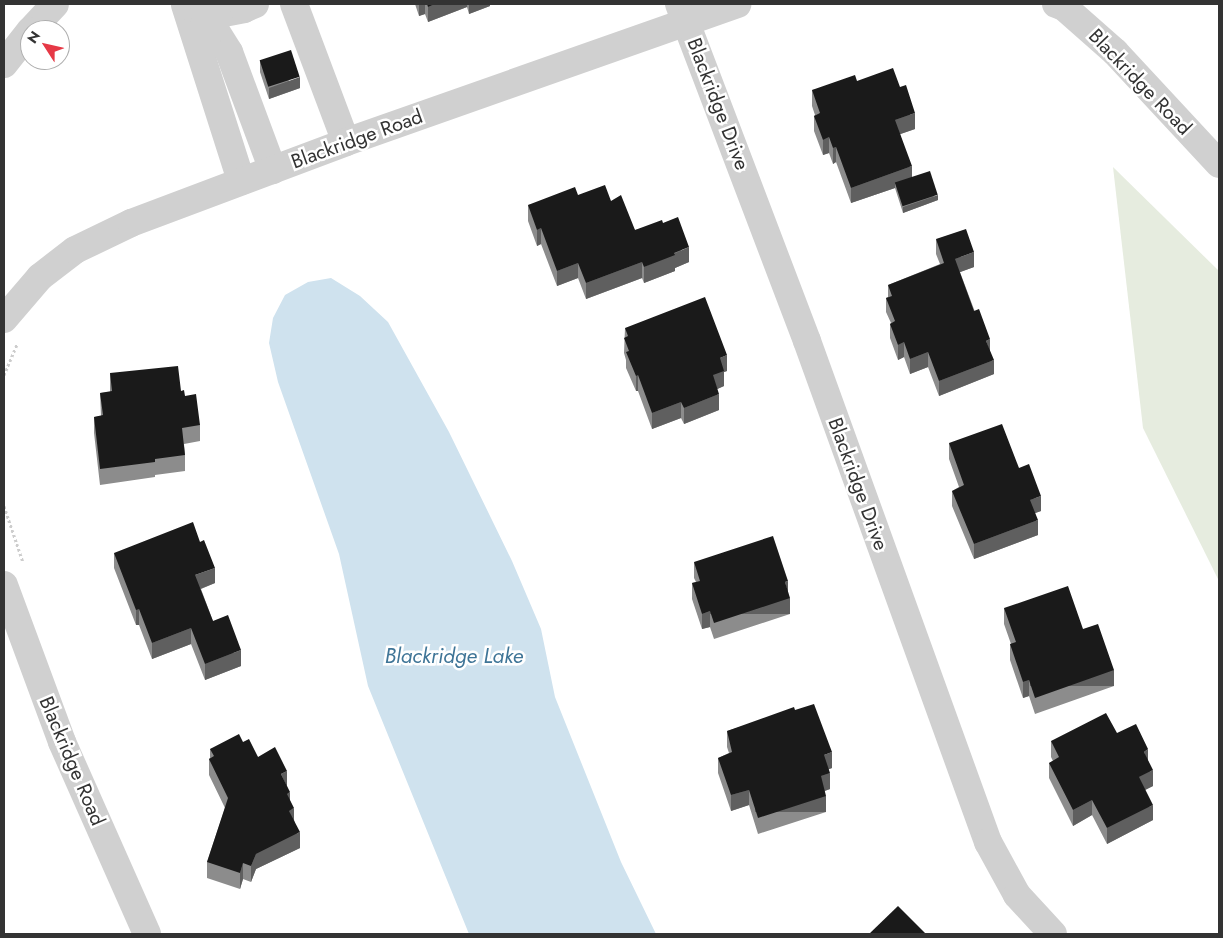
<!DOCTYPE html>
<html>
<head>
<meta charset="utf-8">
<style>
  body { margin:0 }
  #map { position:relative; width:1223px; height:938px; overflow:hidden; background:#fff; font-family:Jost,sans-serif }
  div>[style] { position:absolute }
  .green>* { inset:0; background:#e6ecdf }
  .water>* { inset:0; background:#cfe2ee }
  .path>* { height:3px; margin-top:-1.5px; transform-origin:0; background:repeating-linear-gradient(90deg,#cdcdcd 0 2.5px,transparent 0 5px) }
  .minor>* { height:28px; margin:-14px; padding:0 14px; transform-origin:14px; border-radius:14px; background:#d0d0d0 }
  .wall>* { inset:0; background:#8c8c8c }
  .shaded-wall>* { inset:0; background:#5f5f5f; transform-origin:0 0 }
  .building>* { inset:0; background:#1a1a1a; transform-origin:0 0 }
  span { translate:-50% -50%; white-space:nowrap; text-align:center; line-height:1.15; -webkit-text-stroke:5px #fff; paint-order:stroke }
  .street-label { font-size:20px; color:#333 }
  .water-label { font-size:21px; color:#3f7597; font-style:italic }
  .frame { position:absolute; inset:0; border:5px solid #333; pointer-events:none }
  .north { position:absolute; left:20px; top:20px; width:50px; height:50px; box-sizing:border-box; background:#fff; border:1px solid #adadad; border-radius:50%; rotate:305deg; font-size:14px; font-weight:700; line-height:20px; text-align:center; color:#333 }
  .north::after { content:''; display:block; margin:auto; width:18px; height:22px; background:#e63946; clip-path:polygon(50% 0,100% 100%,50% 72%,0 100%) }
</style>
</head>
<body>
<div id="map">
  <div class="green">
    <div style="clip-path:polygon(1113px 167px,1219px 271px,1219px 581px,1143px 428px)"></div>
  </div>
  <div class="water">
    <div style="clip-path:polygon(331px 278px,360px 296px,388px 322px,449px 432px,512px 561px,541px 629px,555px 697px,621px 862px,656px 934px,469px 934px,368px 686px,339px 554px,278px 382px,269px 343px,273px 318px,285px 295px,308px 282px)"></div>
  </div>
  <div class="path">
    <div style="left:4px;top:375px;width:34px;rotate:-67deg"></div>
    <div style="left:4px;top:506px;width:59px;rotate:71.3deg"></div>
  </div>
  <div class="minor">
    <div style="left:294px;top:4px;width:147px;rotate:69.4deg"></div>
    <div style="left:679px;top:4px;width:360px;rotate:69.2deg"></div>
    <div style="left:807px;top:341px;width:533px;rotate:70.14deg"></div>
    <div style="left:988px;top:842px;width:60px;rotate:61.3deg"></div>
    <div style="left:1017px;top:895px;width:53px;rotate:47.3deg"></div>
    <div style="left:1056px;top:4px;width:9px;rotate:21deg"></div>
    <div style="left:1064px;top:7px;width:68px;rotate:41.4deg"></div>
    <div style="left:1115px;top:52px;width:153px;rotate:47.1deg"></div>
    <div style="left:185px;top:5px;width:185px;rotate:72.3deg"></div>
    <div style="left:191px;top:7px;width:14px;rotate:21deg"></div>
    <div style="left:204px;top:12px;width:20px;rotate:3deg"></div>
    <div style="left:224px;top:13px;width:20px;rotate:-11deg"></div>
    <div style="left:244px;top:9px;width:12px;rotate:-24deg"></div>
    <div style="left:204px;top:12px;width:47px;rotate:58deg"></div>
    <div style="left:229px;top:52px;width:126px;rotate:69.6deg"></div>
    <div style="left:31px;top:30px;width:35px;rotate:-47deg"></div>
    <div style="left:4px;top:64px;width:42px;rotate:-51.8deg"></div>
    <div style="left:4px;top:319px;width:55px;rotate:-49.4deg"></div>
    <div style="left:40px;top:277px;width:44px;rotate:-37.6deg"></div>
    <div style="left:75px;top:250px;width:62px;rotate:-25.7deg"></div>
    <div style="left:131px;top:223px;width:230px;rotate:-20.6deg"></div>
    <div style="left:346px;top:142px;width:415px;rotate:-19.4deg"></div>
    <div style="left:4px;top:585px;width:167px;rotate:69.7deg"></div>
    <div style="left:62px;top:742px;width:210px;rotate:66.1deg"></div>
  </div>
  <div class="wall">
    <div style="clip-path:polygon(415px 4px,490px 4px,490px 6px,469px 14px,467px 7px,428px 22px,425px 14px,419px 16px)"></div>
    <div style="clip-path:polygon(260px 61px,300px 88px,269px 99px,260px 72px)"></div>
    <div style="clip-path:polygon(857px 81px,900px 87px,915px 129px,900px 134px,912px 178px,938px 200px,903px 213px,895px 188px,851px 203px,836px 162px,833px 164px,829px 153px,823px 155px,814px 131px,814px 116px,815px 115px,812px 106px,812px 90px)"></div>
    <div style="clip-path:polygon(578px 195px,611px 201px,635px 230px,663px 223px,689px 262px,675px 268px,675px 271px,644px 283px,642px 278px,586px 299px,578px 278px,557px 286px,541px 244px,537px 246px,528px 221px,528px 205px)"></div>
    <div style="clip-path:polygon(936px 239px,974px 267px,960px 272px,990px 352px,994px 374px,939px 396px,928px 367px,910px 374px,904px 357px,898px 360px,890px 338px,890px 324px,891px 323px,886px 312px,886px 298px,888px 297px,888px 285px,940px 264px,936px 254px)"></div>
    <div style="clip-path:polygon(625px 328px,727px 371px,724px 372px,724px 386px,717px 389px,719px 410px,684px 424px,681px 418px,652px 429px,638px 391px,636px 391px,626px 368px,626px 360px,624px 353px)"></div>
    <div style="clip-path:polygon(110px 373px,181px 391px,185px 396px,200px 425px,200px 441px,184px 444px,185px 455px,185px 471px,155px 475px,155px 477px,100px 485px,94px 433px,94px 417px,101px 416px,100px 393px,110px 392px)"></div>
    <div style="clip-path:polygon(949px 443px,1019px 468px,1041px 511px,1035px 513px,1038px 535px,974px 559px,952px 506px,952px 491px,959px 487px,949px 459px)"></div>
    <div style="clip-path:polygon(114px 553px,215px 583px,201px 589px,213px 621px,241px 666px,205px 680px,191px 644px,152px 659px,139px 625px,136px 625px,114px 568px)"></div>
    <div style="clip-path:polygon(694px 562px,788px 591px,790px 614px,714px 639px,710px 627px,702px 629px,692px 599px,692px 583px,696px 582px,694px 578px)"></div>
    <div style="clip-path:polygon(1004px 608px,1083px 629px,1114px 686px,1035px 714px,1029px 696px,1023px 698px,1010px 660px,1010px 644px,1011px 644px,1004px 624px)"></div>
    <div style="clip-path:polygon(795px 710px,832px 768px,829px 769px,830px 789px,825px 791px,826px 812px,758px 834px,749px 805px,731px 811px,718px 773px,718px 758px,729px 753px,727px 747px,727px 731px)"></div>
    <div style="clip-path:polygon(1117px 733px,1148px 761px,1153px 786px,1145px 790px,1153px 820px,1107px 844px,1092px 815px,1073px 826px,1049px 778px,1049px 763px,1053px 761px,1051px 757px,1051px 741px)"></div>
    <div style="clip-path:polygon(243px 742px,287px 786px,300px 848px,256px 869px,251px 882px,243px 879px,240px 889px,207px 878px,207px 862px,225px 808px,209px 775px,209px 759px,210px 758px,210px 749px)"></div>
  </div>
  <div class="shaded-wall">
    <div style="clip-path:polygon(419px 4px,425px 4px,425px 14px,419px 16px)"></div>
    <div style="clip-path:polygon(435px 4px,467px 4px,467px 7px,428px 22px,428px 7px)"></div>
    <div style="clip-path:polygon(469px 4px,490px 4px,490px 6px,469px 14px)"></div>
    <div style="clip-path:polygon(300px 77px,300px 88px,269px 99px,269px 88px)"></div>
    <div style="clip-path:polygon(915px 113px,915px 129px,895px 136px,895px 120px)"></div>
    <div style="clip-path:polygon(829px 137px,829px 153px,823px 155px,823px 140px)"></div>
    <div style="clip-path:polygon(836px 147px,836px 162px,833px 164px,833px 148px)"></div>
    <div style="clip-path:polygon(912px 166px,912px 182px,895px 184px,895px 188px,851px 203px,851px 188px)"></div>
    <div style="clip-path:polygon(938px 195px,938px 200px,903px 213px,903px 207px)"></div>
    <div style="clip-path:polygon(541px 228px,541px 244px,537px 246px,537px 230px)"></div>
    <div style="clip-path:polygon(689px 247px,689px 262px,675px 268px,675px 271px,644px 283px,644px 267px)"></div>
    <div style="clip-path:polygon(974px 252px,974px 267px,955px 274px,955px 259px)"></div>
    <div style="clip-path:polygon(642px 262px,642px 278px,586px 299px,586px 283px)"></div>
    <div style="clip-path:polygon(578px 263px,578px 278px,557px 286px,557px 271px)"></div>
    <div style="clip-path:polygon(990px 339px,990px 353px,986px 341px)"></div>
    <div style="clip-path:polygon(904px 342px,904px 357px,898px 360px,898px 345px)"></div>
    <div style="clip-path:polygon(928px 352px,928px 367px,910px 374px,910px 359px)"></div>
    <div style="clip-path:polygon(727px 355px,727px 371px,724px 372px,724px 386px,713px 391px,713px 375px,720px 358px)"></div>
    <div style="clip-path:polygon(994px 360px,994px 374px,939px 396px,939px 381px)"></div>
    <div style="left:638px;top:375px;width:16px;height:2px;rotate:90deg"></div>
    <div style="clip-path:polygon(719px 394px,719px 410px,684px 424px,684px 408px)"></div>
    <div style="clip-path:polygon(681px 402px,681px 418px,652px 429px,652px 413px)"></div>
    <div style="clip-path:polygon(1041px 496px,1041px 511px,1030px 515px,1030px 500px)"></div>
    <div style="clip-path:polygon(1038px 520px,1038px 535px,974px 559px,974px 544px)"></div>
    <div style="clip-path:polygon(215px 568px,215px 583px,195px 591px,195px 575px)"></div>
    <div style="clip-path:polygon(788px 581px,788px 596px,785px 582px)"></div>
    <div style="left:790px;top:598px;width:16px;height:80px;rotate:90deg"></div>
    <div style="left:139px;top:609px;width:16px;height:3px;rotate:90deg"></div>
    <div style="clip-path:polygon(710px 611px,710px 627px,702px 629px,702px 614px)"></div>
    <div style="clip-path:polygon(191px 628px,191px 644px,152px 659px,152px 643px)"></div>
    <div style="clip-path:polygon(241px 650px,241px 666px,205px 680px,205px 664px)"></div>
    <div style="left:1114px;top:670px;width:16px;height:84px;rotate:90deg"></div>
    <div style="clip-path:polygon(1029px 680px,1029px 696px,1023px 698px,1023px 682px)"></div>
    <div style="clip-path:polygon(1148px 749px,1148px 765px,1144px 752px)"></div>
    <div style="clip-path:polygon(832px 752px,832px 768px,824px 771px,824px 755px)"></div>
    <div style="clip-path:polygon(1153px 770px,1153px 786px,1139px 793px,1139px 777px)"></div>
    <div style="clip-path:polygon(287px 771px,287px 787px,281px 774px)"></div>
    <div style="clip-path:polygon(830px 773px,830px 789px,821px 792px,821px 776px)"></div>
    <div style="clip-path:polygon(749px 790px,749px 805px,731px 811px,731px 795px)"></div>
    <div style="clip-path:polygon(290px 792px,290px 808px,287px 794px)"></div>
    <div style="left:826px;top:796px;width:16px;height:71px;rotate:90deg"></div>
    <div style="clip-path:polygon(1092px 800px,1092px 815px,1073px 826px,1073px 810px)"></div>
    <div style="clip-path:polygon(1153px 805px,1153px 820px,1107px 844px,1107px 828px)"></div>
    <div style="clip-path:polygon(294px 808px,294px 824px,289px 811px)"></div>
    <div style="clip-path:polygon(300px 832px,300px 848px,256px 869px,251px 882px,251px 866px,256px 854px)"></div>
    <div style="clip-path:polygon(243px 863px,243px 879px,240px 889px,240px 873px)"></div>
  </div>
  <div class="building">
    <div style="clip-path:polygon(427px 4px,435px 4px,428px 7px)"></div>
    <div style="left:291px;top:50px;width:28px;height:33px;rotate:72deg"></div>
    <div style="clip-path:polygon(893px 68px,900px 87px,906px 85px,915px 113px,895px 120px,912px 166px,851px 188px,836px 147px,833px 148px,829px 137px,823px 140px,814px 116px,820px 113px,812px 90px,855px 75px,857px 81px)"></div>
    <div style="left:930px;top:171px;width:25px;height:37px;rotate:72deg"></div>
    <div style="clip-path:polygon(605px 185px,611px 201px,621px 195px,635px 230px,662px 220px,663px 223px,678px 217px,689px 247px,674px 253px,675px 255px,644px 267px,642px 262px,586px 283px,578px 263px,557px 271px,541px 228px,537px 230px,528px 205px,575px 187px,578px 195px)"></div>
    <div style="clip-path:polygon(966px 229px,974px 252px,955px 259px,974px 311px,979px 309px,990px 339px,986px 341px,994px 360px,939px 381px,928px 352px,910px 359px,904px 342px,898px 345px,890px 324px,895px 321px,886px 298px,892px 296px,888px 285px,944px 263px,936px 239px)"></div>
    <div style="clip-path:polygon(705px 297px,727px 355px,720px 358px,724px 371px,713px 375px,719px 394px,684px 408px,681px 402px,652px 413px,638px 375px,636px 376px,626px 352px,629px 351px,624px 338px,628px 336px,625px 328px)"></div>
    <div style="clip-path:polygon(178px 366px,181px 391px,184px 390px,185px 396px,196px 394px,200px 425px,182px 428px,185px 455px,155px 459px,155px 462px,100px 469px,94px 417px,103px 415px,100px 393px,112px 391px,110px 373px)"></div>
    <div style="clip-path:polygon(1002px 424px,1019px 468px,1029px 464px,1041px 496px,1030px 500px,1038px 520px,974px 544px,952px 491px,964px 485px,949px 443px)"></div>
    <div style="clip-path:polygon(193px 522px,200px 542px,204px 540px,215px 568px,195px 575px,213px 621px,228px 615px,241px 650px,205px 664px,191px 628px,152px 643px,139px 609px,136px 610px,114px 553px)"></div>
    <div style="clip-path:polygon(773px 536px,788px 581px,785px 582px,790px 598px,714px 623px,710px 611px,702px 614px,692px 583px,700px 581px,694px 562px)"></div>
    <div style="clip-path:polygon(1068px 586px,1083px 629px,1098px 624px,1114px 670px,1035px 698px,1029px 680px,1023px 682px,1010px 644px,1016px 642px,1004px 608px)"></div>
    <div style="clip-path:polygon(814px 704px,832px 752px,824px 755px,830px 773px,821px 776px,826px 796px,758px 818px,749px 790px,731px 795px,718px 758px,732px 752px,727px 731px,794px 707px,795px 710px)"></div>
    <div style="clip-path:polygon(1106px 713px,1117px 733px,1136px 724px,1148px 749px,1144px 752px,1153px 770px,1139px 777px,1153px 805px,1107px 828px,1092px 800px,1073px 810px,1049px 763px,1059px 757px,1051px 741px)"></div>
    <div style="clip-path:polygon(239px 734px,243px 742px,249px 739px,258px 757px,275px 747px,287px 771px,281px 774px,290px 792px,287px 794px,294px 808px,289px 811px,300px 832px,256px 854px,251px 866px,243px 863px,240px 873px,207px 862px,228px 798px,209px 759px,214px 756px,210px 749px)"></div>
    <div style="clip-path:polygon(898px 906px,926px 934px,869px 934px)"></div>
  </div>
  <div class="street-label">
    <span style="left:1140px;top:82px;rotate:46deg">Blackridge Road</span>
    <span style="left:718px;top:104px;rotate:69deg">Blackridge Drive</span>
    <span style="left:357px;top:139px;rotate:-20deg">Blackridge Road</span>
    <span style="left:858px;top:484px;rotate:70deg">Blackridge Drive</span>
    <span style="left:72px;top:761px;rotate:67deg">Blackridge Road</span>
  </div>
  <div class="water-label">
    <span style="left:454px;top:656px">Blackridge Lake</span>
  </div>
  <div class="frame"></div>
  <div class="north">N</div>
</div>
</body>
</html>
